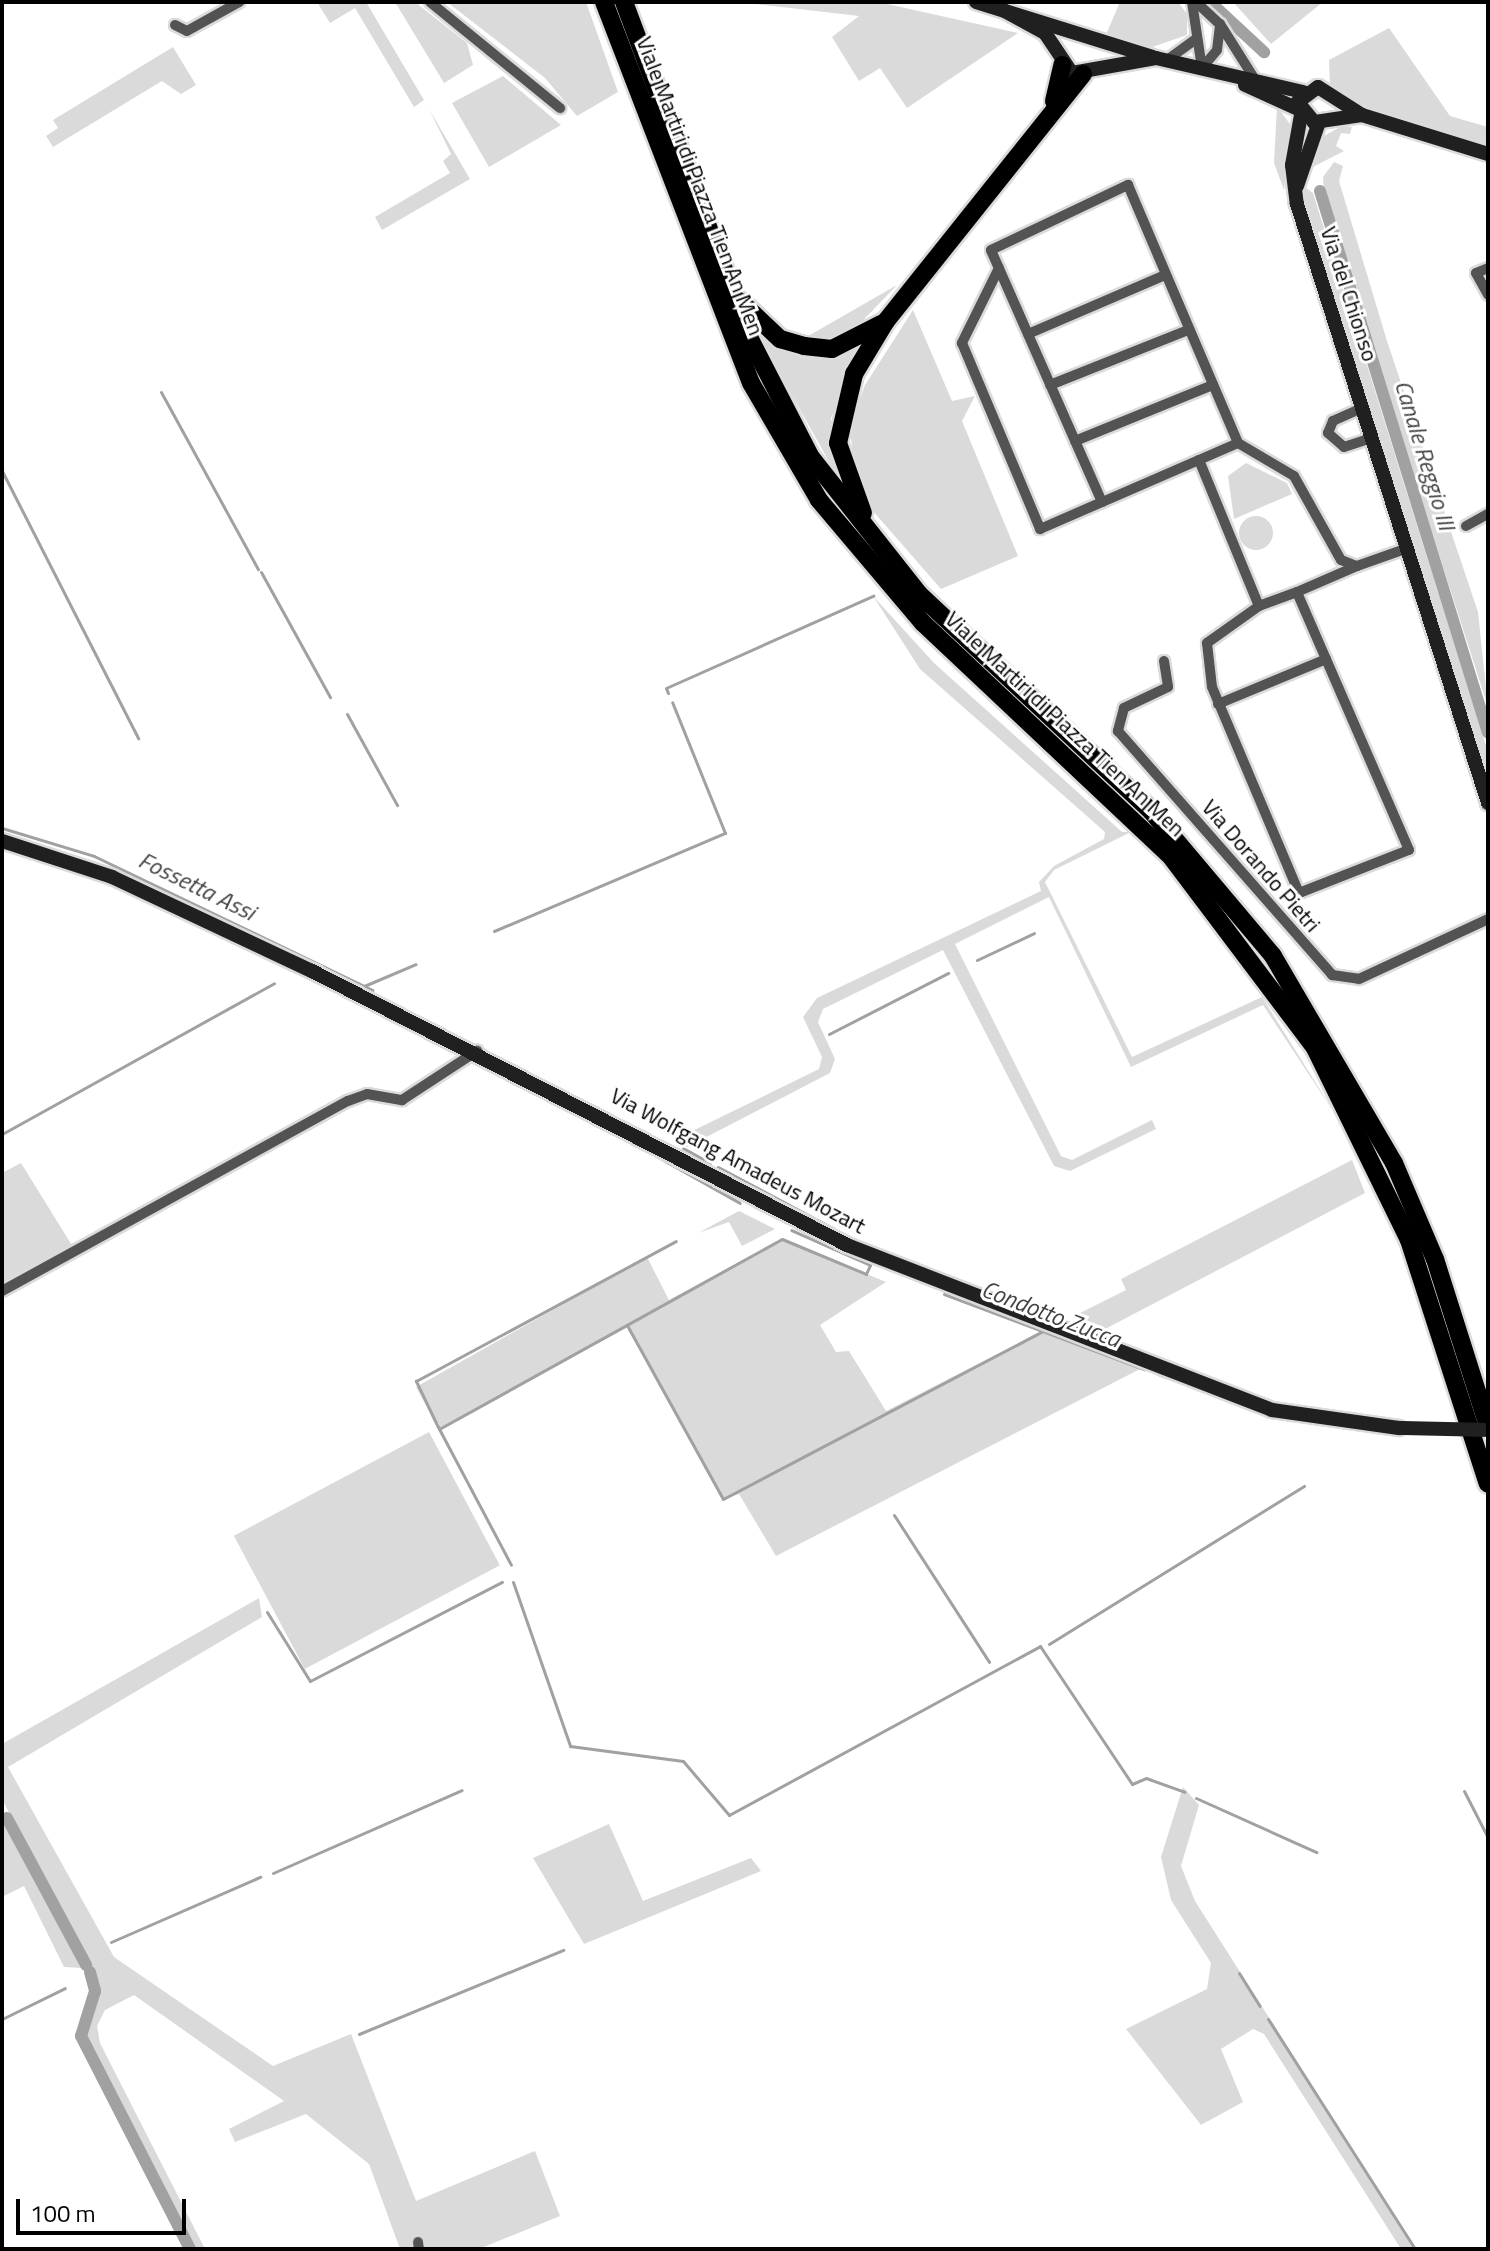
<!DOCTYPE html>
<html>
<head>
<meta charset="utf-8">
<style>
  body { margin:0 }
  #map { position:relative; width:1490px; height:2251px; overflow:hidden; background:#fff; font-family:"Titillium Web",sans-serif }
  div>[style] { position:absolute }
  .green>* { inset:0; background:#dadada; transform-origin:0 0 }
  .round { border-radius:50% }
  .stream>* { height:3px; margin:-1.5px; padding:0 1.5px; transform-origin:1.5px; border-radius:1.5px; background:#a1a1a1 }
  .canal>* { height:12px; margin:-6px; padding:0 6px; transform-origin:6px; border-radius:6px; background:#a1a1a1 }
  .roads { filter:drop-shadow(2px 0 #dbdbdb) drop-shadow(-2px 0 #dbdbdb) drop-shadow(0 2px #dbdbdb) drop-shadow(0 -2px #dbdbdb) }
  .street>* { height:10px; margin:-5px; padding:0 5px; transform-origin:5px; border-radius:5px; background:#535353 }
  .secondary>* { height:14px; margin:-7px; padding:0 7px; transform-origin:7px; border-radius:7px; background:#202020 }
  .highway>* { height:18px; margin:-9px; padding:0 9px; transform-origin:9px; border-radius:9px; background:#000 }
  .secondary-bridge>* { height:14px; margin:-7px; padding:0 7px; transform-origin:7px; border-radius:7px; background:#202020 }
  span { translate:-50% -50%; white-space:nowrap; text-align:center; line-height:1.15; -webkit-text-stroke:6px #fff; paint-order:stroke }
  .street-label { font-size:22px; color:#000 }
  .water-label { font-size:24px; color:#424242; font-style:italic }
  .frame { position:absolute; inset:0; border:4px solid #000; pointer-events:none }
  .scale { position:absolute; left:16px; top:2199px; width:170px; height:36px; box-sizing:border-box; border:4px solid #000; border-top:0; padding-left:10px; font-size:24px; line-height:28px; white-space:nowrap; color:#000; -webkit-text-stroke:6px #fff; paint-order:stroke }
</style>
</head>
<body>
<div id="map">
  <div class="green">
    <div style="clip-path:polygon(317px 2px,366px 2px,424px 100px,414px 107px,355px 8px,330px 23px)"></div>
    <div style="clip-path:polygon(395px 2px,415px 2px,467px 43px,473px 65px,444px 83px)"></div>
    <div style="clip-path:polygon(447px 2px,586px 2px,618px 92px,577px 116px,545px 78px)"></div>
    <div style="clip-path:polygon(738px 2px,878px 2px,1018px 33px,907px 108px,880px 68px,859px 81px,832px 37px,859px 16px)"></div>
    <div style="clip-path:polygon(1120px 2px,1178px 2px,1187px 14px,1187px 35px,1152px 47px,1105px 37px)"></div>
    <div style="clip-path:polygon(1233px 2px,1323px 2px,1271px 44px)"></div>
    <div style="clip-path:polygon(1389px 28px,1450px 116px,1488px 127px,1488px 145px,1367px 110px,1330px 86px,1329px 60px)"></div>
    <div style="clip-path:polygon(173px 47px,196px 85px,181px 94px,162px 81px,53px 147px,46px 136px,58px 128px,53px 120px)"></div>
    <div style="clip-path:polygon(503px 76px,561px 125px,489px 167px,452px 103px)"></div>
    <div style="clip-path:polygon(1277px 106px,1292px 127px,1284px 190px,1274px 163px)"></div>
    <div style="clip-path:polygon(429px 109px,470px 179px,382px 230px,375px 217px,450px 173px,443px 161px,451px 154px)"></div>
    <div style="clip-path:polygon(1342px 126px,1352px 127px,1350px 134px,1341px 133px,1336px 146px,1344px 151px,1309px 169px,1322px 137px)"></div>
    <div style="clip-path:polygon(1334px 162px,1343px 166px,1339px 181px,1387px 341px,1478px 612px,1488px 707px,1324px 196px,1323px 177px)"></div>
    <div style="clip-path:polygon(1306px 188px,1313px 193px,1488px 752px,1488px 789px,1299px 197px)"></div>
    <div style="clip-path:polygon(897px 285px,848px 336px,803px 339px)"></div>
    <div style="clip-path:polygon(913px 310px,952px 401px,975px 396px,962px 421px,1018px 556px,941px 589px,872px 510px,852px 450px,850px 425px,865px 385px)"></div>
    <div style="clip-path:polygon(752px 324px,845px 352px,865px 343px,831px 418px,836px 474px)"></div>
    <div style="clip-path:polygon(1246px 463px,1287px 483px,1292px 494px,1234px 519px,1228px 476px)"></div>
    <div class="round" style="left:1239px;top:516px;width:34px;height:34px"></div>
    <div style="clip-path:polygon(873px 596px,934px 663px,1122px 832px,1131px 832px,1054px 870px,1045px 882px,1132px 1057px,1262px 997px,1339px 1120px,1263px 1005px,1131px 1067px,1049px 897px,955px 944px,1061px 1156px,1072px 1160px,1152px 1120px,1156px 1129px,1070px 1171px,1054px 1166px,943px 950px,823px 1009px,818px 1022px,835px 1059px,830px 1073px,687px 1147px,674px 1140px,819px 1069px,822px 1057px,803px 1017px,817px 998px,1041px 891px,1039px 882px,1054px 866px,1104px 839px,1105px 832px,920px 669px)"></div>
    <div style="clip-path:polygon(323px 1110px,329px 1120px,2px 1291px,2px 1173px,21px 1163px,73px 1247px)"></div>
    <div style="clip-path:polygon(1352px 1160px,1365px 1193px,1105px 1329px,1072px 1317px,1126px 1290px,1121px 1279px)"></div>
    <div style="clip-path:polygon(739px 1211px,775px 1229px,742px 1246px,729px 1222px,698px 1233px)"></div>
    <div style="clip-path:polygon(782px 1239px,886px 1282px,820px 1325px,836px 1352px,849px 1351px,886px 1411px,1040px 1332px,1142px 1368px,776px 1556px,739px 1494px,723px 1499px,628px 1327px,439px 1429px,416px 1387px,647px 1257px,669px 1300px)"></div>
    <div style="left:429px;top:1432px;width:151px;height:221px;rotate:62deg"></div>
    <div style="clip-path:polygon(259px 1598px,262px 1617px,8px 1767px,114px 1957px,273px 2066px,351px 2034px,416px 2201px,535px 2151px,560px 2216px,479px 2249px,400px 2249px,369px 2164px,306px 2114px,235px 2142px,229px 2129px,284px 2101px,134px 1995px,105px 2010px,97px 2026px,100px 2043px,205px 2249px,195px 2249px,84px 2033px,100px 1988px,2px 1799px,2px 1744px)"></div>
    <div style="clip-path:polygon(1183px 1787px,1199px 1805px,1181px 1866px,1195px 1901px,1416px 2249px,1401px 2249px,1264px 2034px,1253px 2029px,1221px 2049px,1243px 2102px,1201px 2125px,1126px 2029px,1207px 1989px,1211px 1963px,1171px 1900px,1161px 1857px)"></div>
    <div style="clip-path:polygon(2px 1819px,84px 1966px,82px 1968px,64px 1967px,24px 1886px,2px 1897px)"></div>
    <div style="clip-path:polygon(609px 1824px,643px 1901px,751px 1858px,761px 1871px,584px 1944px,533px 1858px)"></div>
  </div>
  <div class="stream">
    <div style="left:161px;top:392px;width:202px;rotate:61.3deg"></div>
    <div style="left:2px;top:471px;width:300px;rotate:63deg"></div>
    <div style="left:261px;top:572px;width:143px;rotate:61.1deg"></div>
    <div style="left:668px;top:693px;width:5px;rotate:-112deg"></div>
    <div style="left:666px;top:688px;width:227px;rotate:-24deg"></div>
    <div style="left:347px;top:714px;width:104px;rotate:61.2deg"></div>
    <div style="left:2px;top:828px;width:96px;rotate:16.9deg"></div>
    <div style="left:94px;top:856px;width:309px;rotate:25.7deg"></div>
    <div style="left:494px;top:931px;width:251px;rotate:-23deg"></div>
    <div style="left:725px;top:833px;width:141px;rotate:-112deg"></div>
    <div style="left:977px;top:960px;width:63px;rotate:-25.3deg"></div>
    <div style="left:364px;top:986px;width:56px;rotate:-22.9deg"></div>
    <div style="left:829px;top:1034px;width:134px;rotate:-27.1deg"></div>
    <div style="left:2px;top:1134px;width:311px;rotate:-29deg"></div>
    <div style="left:683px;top:1148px;width:31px;rotate:29deg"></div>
    <div style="left:649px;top:1152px;width:104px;rotate:29.3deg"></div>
    <div style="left:718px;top:1167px;width:132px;rotate:28.1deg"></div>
    <div style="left:944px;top:1294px;width:214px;rotate:20.6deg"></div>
    <div style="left:628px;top:1327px;width:196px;rotate:61.1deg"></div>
    <div style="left:723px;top:1499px;width:361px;rotate:-27.7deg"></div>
    <div style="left:1158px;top:1374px;width:33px;rotate:20deg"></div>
    <div style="left:436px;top:1423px;width:47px;rotate:-115.5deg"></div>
    <div style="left:416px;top:1381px;width:295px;rotate:-28.3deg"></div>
    <div style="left:437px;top:1425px;width:158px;rotate:62.1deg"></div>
    <div style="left:439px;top:1429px;width:392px;rotate:-29deg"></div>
    <div style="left:782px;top:1239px;width:91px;rotate:22.6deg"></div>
    <div style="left:866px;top:1274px;width:10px;rotate:-66deg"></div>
    <div style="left:870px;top:1265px;width:86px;rotate:-156.1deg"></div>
    <div style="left:894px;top:1515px;width:175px;rotate:57.1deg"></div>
    <div style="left:513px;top:1582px;width:174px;rotate:70.8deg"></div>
    <div style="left:570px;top:1746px;width:114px;rotate:7.6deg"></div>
    <div style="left:683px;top:1761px;width:71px;rotate:49.6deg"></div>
    <div style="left:729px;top:1815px;width:354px;rotate:-28.5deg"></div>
    <div style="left:1040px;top:1646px;width:166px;rotate:56.3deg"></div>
    <div style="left:1132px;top:1784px;width:15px;rotate:-23deg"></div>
    <div style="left:1146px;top:1778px;width:41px;rotate:19.7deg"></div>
    <div style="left:267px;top:1612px;width:81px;rotate:58.1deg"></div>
    <div style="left:310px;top:1681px;width:216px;rotate:-27.3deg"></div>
    <div style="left:1049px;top:1644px;width:300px;rotate:-31.8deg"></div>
    <div style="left:1464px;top:1791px;width:53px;rotate:62.9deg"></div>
    <div style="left:1196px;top:1798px;width:132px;rotate:24.2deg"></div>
    <div style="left:273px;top:1873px;width:206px;rotate:-23.7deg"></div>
    <div style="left:111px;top:1942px;width:163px;rotate:-23.6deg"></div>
    <div style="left:1239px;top:1973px;width:39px;rotate:58deg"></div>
    <div style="left:2px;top:2019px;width:70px;rotate:-26.2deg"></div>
    <div style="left:1268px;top:2019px;width:273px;rotate:57.4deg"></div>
    <div style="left:359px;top:2034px;width:221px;rotate:-22.4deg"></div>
  </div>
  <div class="canal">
    <div style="left:1210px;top:2px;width:74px;rotate:42.8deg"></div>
    <div style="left:1320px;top:191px;width:567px;rotate:72.78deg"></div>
    <div style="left:7px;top:1818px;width:167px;rotate:61.7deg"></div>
    <div style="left:90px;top:1972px;width:20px;rotate:75deg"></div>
    <div style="left:95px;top:1991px;width:47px;rotate:107.3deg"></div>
    <div style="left:81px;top:2036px;width:239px;rotate:62.9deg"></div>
  </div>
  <div class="roads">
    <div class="street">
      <div style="left:430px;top:2px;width:168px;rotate:39.2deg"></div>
      <div style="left:1192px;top:2px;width:67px;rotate:81.4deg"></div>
      <div style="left:1196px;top:2px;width:33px;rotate:43deg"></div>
      <div style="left:1220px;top:24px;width:64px;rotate:57.8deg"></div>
      <div style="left:175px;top:25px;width:13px;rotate:27deg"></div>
      <div style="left:187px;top:31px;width:60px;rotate:-29.1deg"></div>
      <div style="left:1167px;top:60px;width:36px;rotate:-36deg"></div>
      <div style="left:1202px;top:68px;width:23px;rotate:-50deg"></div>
      <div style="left:1217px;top:50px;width:26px;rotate:-83deg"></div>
      <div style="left:999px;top:268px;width:84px;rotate:116.3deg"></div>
      <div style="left:962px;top:343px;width:202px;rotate:67.2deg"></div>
      <div style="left:1040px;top:529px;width:68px;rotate:-23.5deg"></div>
      <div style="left:1488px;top:268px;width:13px;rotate:157deg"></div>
      <div style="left:1476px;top:273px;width:25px;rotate:61deg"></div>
      <div style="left:1028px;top:334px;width:149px;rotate:-23.3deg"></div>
      <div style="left:1050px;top:385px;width:149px;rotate:-21.7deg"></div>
      <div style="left:1362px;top:408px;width:32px;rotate:156deg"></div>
      <div style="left:1333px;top:421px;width:13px;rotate:113deg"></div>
      <div style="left:1328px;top:433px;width:21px;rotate:41deg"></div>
      <div style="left:1344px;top:447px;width:29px;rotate:-18deg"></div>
      <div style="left:1075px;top:441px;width:149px;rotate:-22.1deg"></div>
      <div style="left:1238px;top:443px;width:148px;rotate:156.5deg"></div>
      <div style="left:1102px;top:502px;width:275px;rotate:-113.8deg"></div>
      <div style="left:991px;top:250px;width:152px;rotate:-25.4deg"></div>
      <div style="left:1128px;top:185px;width:280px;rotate:66.9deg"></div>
      <div style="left:1238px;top:443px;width:65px;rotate:30.5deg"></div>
      <div style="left:1294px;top:476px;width:96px;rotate:60.8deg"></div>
      <div style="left:1341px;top:560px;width:17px;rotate:21deg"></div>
      <div style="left:1357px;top:566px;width:54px;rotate:-19.4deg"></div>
      <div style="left:1199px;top:460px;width:158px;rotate:67.7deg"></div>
      <div style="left:1259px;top:606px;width:64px;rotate:144.6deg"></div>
      <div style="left:1207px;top:643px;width:44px;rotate:83.5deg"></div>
      <div style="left:1212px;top:687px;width:224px;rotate:67.1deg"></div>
      <div style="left:1299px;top:893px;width:118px;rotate:-21.4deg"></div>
      <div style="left:1409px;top:850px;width:281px;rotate:-113.5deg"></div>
      <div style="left:1297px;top:592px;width:40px;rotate:159.8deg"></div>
      <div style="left:1466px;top:526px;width:25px;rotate:-29deg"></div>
      <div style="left:1297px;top:592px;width:65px;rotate:-23.4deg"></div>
      <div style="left:1164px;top:661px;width:26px;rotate:81deg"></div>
      <div style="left:1168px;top:687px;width:49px;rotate:154.5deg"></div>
      <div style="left:1124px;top:708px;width:24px;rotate:105deg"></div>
      <div style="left:1118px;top:731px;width:325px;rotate:48.7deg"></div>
      <div style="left:1332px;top:975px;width:27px;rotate:8deg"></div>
      <div style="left:1359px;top:979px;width:142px;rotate:-24.9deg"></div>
      <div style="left:1218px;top:704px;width:117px;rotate:-22.6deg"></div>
      <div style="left:2px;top:1291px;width:395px;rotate:-28.8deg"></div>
      <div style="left:348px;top:1101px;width:20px;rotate:-20deg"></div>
      <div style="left:367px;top:1094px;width:36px;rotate:10deg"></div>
      <div style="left:402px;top:1100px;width:90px;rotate:-33.2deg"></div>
      <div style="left:418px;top:2242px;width:7px;rotate:82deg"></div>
    </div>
    <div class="secondary">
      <div style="left:976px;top:2px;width:185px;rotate:17.3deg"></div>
      <div style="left:1003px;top:10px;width:48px;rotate:28.7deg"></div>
      <div style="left:1045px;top:33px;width:48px;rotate:56deg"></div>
      <div style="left:1072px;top:73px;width:85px;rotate:-10.1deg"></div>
      <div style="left:1156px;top:58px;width:151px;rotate:13deg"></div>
      <div style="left:1245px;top:85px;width:58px;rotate:24.4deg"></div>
      <div style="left:1301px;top:115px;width:51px;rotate:100.2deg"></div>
      <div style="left:1292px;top:165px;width:39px;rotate:83deg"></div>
      <div style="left:1297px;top:204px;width:629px;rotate:72.31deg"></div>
      <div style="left:1362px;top:115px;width:49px;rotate:171.7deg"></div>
      <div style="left:1314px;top:122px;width:26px;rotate:-129deg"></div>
      <div style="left:1298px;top:102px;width:25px;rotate:-37deg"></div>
      <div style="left:1318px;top:87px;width:52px;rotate:32.5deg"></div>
      <div style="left:1362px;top:115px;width:132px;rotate:17.2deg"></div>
      <div style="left:1297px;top:186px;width:68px;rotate:-71deg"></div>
      <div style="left:2px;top:841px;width:116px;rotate:18.1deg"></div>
      <div style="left:112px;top:877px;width:221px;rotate:25.2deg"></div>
      <div style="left:312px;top:971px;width:601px;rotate:27.12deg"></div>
      <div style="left:847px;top:1245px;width:456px;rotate:21.2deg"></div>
      <div style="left:1272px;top:1410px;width:128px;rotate:8.1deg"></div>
    </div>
    <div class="highway">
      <div style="left:604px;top:2px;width:408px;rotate:68.9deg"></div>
      <div style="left:751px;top:383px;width:135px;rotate:59.8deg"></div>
      <div style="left:819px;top:500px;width:161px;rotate:49.8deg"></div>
      <div style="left:923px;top:623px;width:342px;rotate:43.3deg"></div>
      <div style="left:1172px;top:858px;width:238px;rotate:53deg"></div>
      <div style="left:1315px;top:1048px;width:214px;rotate:63.9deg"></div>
      <div style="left:1409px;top:1240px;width:256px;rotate:72.1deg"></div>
      <div style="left:624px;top:2px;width:362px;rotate:69.5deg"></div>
      <div style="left:751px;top:341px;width:129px;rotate:62.8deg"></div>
      <div style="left:810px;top:456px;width:176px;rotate:51.7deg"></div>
      <div style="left:919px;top:594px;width:318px;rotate:43.1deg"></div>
      <div style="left:1151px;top:811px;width:189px;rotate:49.9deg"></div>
      <div style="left:1273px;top:956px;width:240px;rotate:59.7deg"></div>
      <div style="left:1394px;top:1163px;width:104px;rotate:66.9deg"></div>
      <div style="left:1435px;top:1259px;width:175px;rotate:72.4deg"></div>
      <div style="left:1054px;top:101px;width:37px;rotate:-77deg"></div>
      <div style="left:741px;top:302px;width:54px;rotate:43.5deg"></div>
      <div style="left:780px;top:339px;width:25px;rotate:16deg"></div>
      <div style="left:804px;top:346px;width:28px;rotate:6deg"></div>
      <div style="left:832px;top:349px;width:55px;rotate:-27deg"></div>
      <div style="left:863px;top:513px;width:74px;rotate:-109.7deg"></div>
      <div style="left:838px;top:443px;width:71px;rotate:-76.9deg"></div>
      <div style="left:854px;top:374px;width:62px;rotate:-58.9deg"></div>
      <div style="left:886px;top:321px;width:316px;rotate:-51.4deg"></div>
    </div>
  </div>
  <div class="secondary-bridge">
    <div style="left:1399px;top:1428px;width:89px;rotate:1.3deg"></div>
  </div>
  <div class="street-label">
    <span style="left:700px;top:186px;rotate:69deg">Viale Martiri di Piazza Tien An Men</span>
    <span style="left:1349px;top:294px;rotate:72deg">Via del Chionso</span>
    <span style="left:1065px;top:724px;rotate:43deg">Viale Martiri di Piazza Tien An Men</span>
    <span style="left:1261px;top:866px;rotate:49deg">Via Dorando Pietri</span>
    <span style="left:738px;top:1161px;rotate:28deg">Via Wolfgang Amadeus Mozart</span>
  </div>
  <div class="water-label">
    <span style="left:1425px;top:455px;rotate:73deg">Canale Reggio III</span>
    <span style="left:197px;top:886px;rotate:26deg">Fossetta Assi</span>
    <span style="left:1051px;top:1314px;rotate:21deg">Condotto Zucca</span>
  </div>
  <div class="frame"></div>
  <div class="scale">100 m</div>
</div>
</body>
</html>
